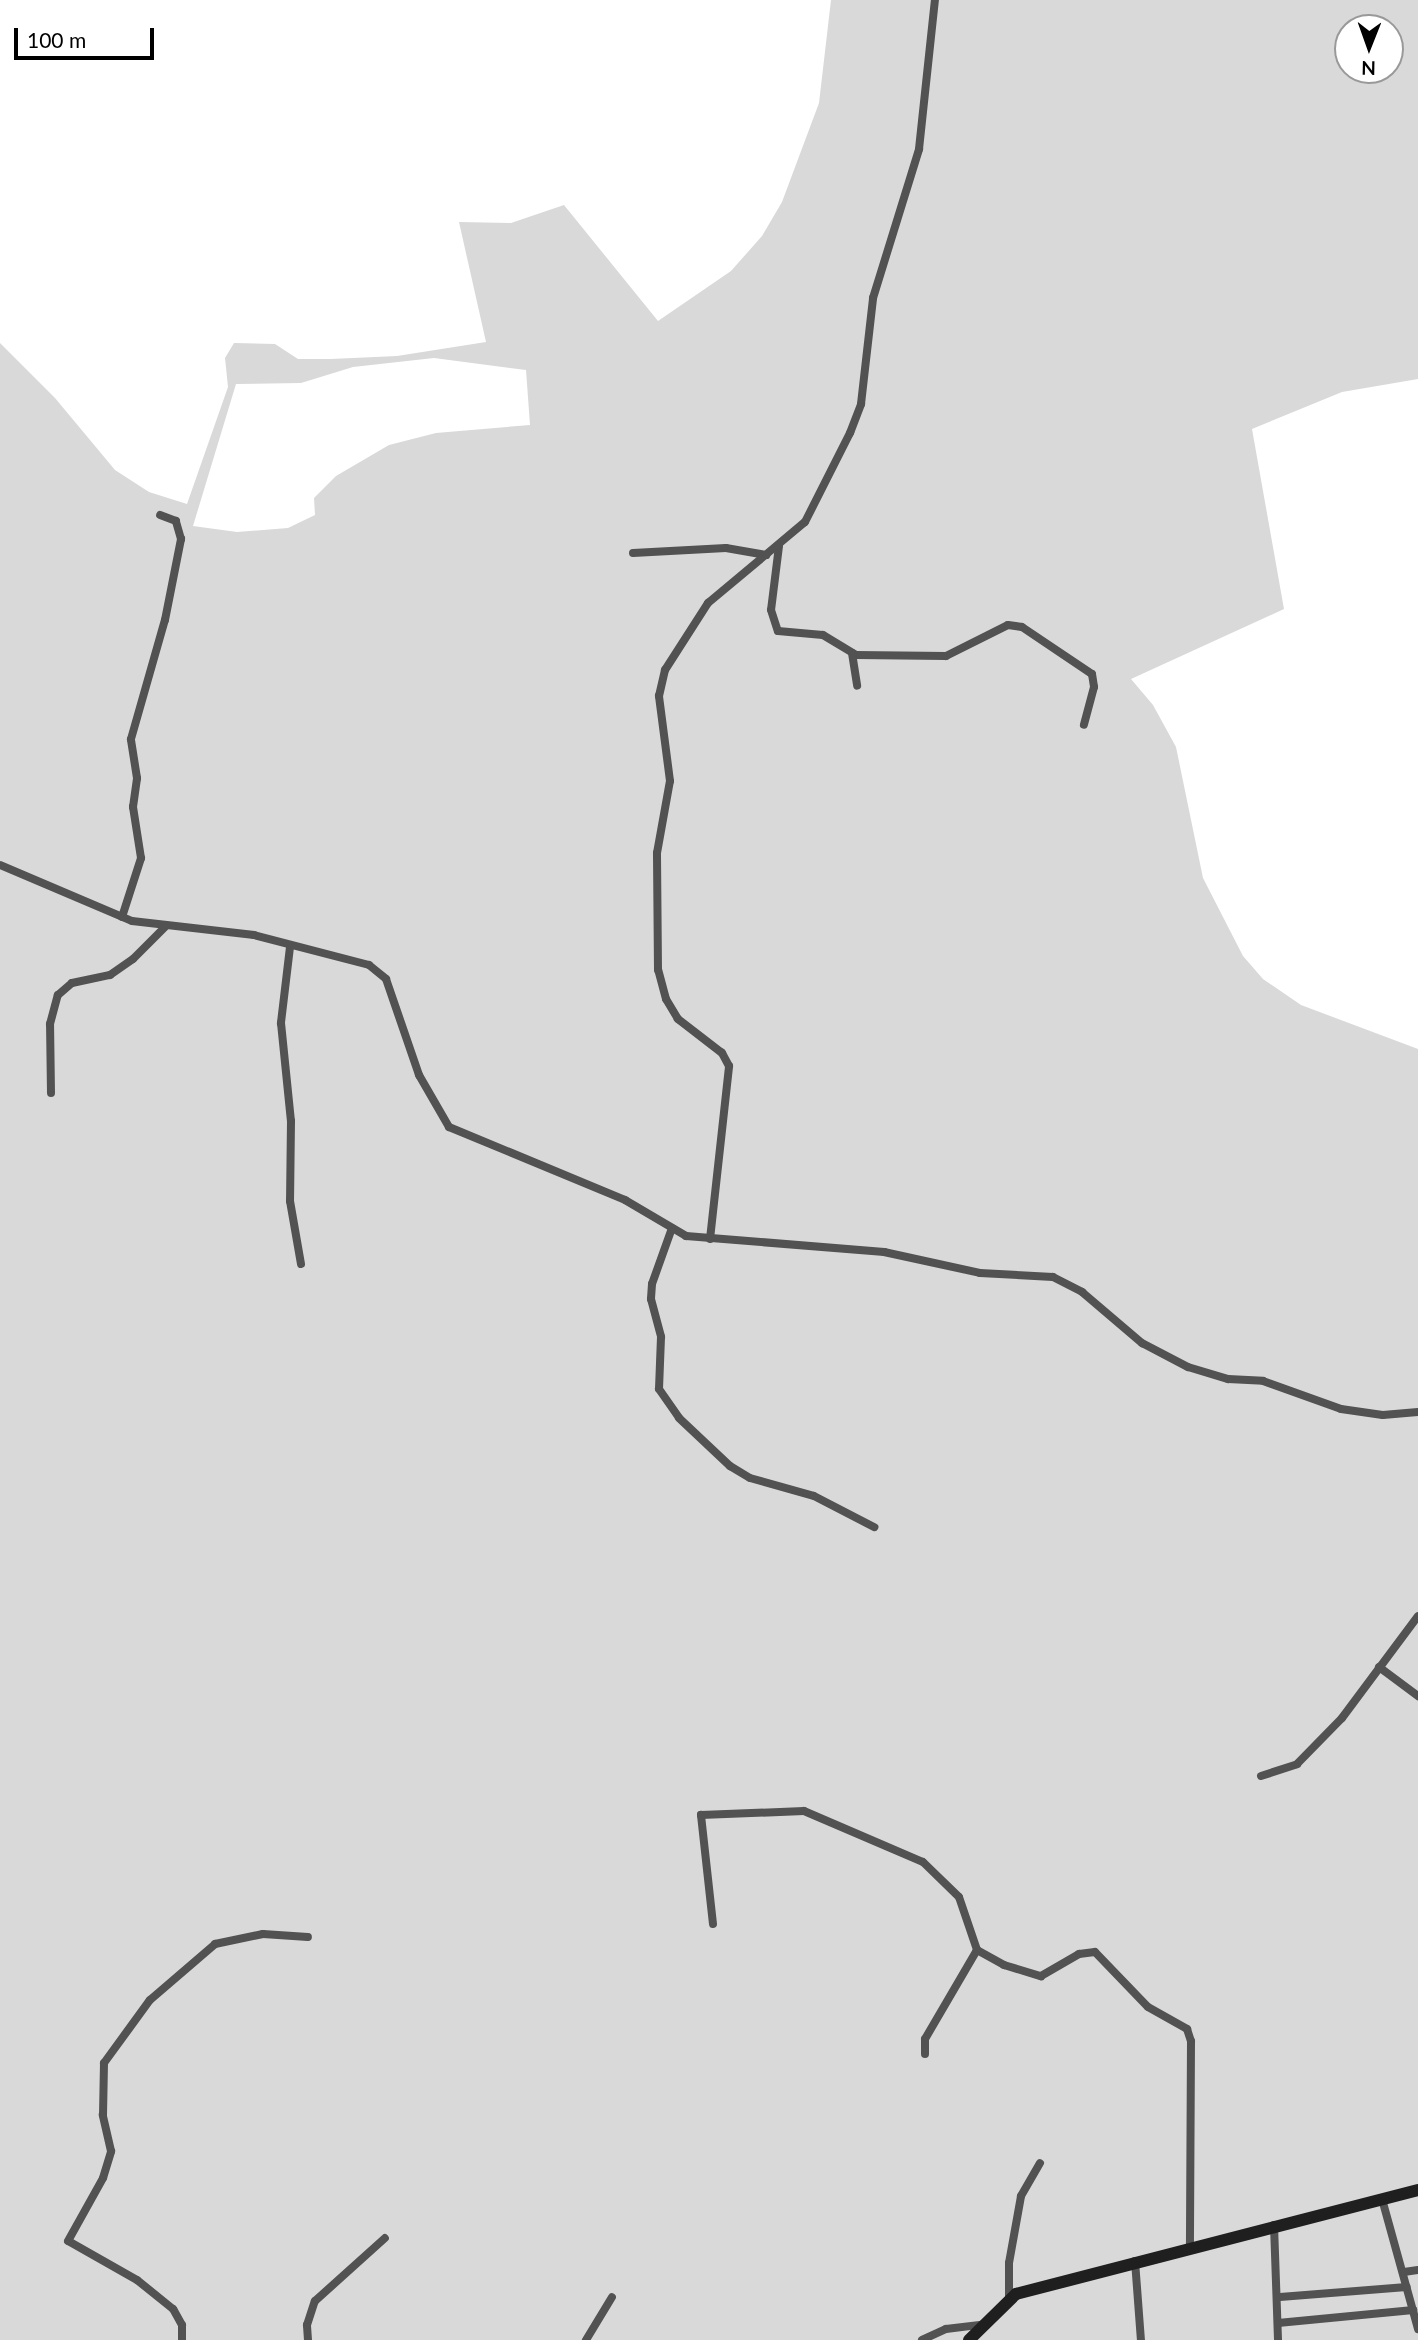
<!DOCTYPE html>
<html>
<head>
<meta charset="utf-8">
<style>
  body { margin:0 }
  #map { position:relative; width:1418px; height:2340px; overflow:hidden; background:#fff; font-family:Lato,sans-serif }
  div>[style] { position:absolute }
  .green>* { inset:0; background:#d9d9d9 }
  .street>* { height:8px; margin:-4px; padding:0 4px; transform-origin:4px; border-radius:4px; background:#525252 }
  .secondary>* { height:12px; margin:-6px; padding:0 6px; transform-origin:6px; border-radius:6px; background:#1f1f1f }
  span { translate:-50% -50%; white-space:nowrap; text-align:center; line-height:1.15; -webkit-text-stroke:5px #fff; paint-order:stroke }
  .north { position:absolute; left:1334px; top:14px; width:70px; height:70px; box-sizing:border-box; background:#fff; border:2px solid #999; border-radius:50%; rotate:181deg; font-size:19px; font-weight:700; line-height:28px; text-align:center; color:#000 }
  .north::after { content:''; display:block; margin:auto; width:24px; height:32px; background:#000; clip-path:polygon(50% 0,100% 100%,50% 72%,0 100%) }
  .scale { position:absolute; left:14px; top:28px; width:140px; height:32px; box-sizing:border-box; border:4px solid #000; border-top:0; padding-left:9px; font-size:21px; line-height:24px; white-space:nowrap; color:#000; -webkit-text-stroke:5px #fff; paint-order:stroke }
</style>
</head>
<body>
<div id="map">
  <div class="green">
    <div style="clip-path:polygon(evenodd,831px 0,1418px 0,1418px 379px,1342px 392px,1252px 429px,1284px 609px,1131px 679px,1153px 705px,1176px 747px,1203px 878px,1243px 956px,1263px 979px,1301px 1005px,1418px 1049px,1418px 2340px,0 2340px,0 343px,55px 398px,115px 470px,149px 492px,187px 504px,228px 387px,225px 358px,234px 343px,275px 344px,298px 359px,331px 359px,397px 356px,486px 342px,459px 222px,511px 223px,564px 205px,658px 321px,731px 271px,762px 236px,782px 202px,819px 103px,831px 0,1348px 28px,1390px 28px,1390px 70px,1348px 70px,1348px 28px,831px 0,434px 358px,526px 370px,530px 425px,436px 433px,389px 445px,336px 476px,314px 498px,315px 515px,288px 528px,237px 532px,193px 526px,236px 384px,301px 383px,353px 367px,434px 358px)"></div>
  </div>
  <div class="street">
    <div style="left:779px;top:546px;width:64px;rotate:97.1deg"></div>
    <div style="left:771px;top:610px;width:22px;rotate:72deg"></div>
    <div style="left:778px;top:631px;width:45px;rotate:5.1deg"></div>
    <div style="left:823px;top:635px;width:39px;rotate:31deg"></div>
    <div style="left:856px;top:655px;width:90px;rotate:0.6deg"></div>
    <div style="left:946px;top:656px;width:69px;rotate:-26.6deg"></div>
    <div style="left:1008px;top:625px;width:14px;rotate:8deg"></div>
    <div style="left:1022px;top:627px;width:84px;rotate:33.9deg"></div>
    <div style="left:1092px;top:674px;width:13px;rotate:81deg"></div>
    <div style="left:1094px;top:687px;width:39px;rotate:105deg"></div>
    <div style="left:633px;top:553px;width:93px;rotate:-3.1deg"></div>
    <div style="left:726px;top:548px;width:41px;rotate:9.9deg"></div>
    <div style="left:852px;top:653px;width:33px;rotate:81deg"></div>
    <div style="left:0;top:865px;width:143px;rotate:23deg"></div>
    <div style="left:132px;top:921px;width:123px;rotate:6.5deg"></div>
    <div style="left:254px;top:935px;width:119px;rotate:14.6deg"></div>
    <div style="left:369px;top:965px;width:22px;rotate:39deg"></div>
    <div style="left:386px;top:979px;width:102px;rotate:71deg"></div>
    <div style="left:419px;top:1075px;width:60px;rotate:60deg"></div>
    <div style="left:449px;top:1127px;width:191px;rotate:22.5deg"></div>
    <div style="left:625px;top:1200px;width:71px;rotate:30.5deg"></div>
    <div style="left:686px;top:1236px;width:199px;rotate:4.6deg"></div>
    <div style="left:884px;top:1252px;width:98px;rotate:12.3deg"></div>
    <div style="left:980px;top:1273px;width:73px;rotate:3.1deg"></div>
    <div style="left:1053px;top:1277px;width:33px;rotate:27deg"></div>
    <div style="left:1082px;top:1292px;width:79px;rotate:40.4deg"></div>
    <div style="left:1142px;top:1343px;width:52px;rotate:27.6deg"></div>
    <div style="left:1188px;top:1367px;width:42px;rotate:16.7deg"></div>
    <div style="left:1228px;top:1379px;width:35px;rotate:3deg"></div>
    <div style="left:1263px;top:1381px;width:83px;rotate:19.7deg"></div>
    <div style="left:1341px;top:1409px;width:42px;rotate:8.1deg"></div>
    <div style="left:1383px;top:1415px;width:35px;rotate:-5deg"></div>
    <div style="left:122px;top:917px;width:62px;rotate:-72.1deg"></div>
    <div style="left:141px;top:858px;width:52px;rotate:-98.9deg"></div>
    <div style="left:133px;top:807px;width:29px;rotate:-82deg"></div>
    <div style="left:137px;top:778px;width:39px;rotate:-99deg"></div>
    <div style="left:131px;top:739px;width:124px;rotate:-74.1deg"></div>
    <div style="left:165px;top:620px;width:83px;rotate:-78.8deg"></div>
    <div style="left:181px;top:539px;width:19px;rotate:-106deg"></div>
    <div style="left:176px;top:521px;width:17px;rotate:-159deg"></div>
    <div style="left:290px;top:947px;width:77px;rotate:96.8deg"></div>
    <div style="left:281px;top:1023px;width:99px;rotate:84.2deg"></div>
    <div style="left:291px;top:1121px;width:80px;rotate:90.7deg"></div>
    <div style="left:290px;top:1201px;width:64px;rotate:80.1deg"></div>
    <div style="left:51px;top:1093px;width:69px;rotate:-90.8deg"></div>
    <div style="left:50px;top:1024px;width:30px;rotate:-75deg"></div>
    <div style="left:58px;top:995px;width:18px;rotate:-41deg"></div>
    <div style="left:72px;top:983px;width:39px;rotate:-12deg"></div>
    <div style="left:110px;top:975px;width:28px;rotate:-35deg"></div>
    <div style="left:133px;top:959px;width:47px;rotate:-45deg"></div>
    <div style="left:672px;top:1228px;width:59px;rotate:109.7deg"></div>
    <div style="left:652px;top:1284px;width:15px;rotate:94deg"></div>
    <div style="left:651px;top:1299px;width:39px;rotate:75deg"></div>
    <div style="left:661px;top:1337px;width:52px;rotate:92.2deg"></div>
    <div style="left:659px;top:1389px;width:35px;rotate:55deg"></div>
    <div style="left:679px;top:1418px;width:70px;rotate:43.3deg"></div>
    <div style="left:730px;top:1466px;width:23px;rotate:31deg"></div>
    <div style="left:750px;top:1478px;width:66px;rotate:15.7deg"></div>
    <div style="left:814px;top:1496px;width:68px;rotate:27.3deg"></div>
    <div style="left:710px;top:1239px;width:174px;rotate:-83.7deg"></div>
    <div style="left:729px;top:1066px;width:15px;rotate:-118deg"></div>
    <div style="left:722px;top:1053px;width:56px;rotate:-142.3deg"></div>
    <div style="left:678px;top:1019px;width:23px;rotate:-121deg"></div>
    <div style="left:666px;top:999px;width:30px;rotate:-105deg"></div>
    <div style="left:658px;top:970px;width:117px;rotate:-90.5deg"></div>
    <div style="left:657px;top:853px;width:73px;rotate:-79.8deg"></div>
    <div style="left:670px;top:781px;width:86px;rotate:-97.4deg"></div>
    <div style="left:659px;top:696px;width:27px;rotate:-77deg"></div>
    <div style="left:665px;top:670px;width:80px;rotate:-57.3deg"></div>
    <div style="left:708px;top:603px;width:126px;rotate:-39.9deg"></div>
    <div style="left:805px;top:522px;width:100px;rotate:-63.2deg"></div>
    <div style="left:850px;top:433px;width:31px;rotate:-69deg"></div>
    <div style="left:861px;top:404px;width:107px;rotate:-83.5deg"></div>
    <div style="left:873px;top:298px;width:156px;rotate:-72.8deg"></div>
    <div style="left:919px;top:149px;width:150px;rotate:-83.9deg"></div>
    <div style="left:1379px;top:1667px;width:49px;rotate:36.6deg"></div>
    <div style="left:1261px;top:1776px;width:38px;rotate:-18deg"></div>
    <div style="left:1297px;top:1764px;width:64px;rotate:-45.6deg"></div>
    <div style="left:1342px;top:1718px;width:127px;rotate:-53.3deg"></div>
    <div style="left:713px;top:1924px;width:110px;rotate:-96.3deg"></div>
    <div style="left:701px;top:1815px;width:103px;rotate:-2.2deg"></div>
    <div style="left:804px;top:1811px;width:129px;rotate:23.2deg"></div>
    <div style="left:923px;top:1862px;width:50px;rotate:44.2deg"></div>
    <div style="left:959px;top:1897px;width:56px;rotate:71.2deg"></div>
    <div style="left:977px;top:1950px;width:103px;rotate:120.3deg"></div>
    <div style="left:925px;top:2039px;width:15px;rotate:90deg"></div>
    <div style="left:977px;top:1950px;width:31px;rotate:29deg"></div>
    <div style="left:1004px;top:1965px;width:39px;rotate:17deg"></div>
    <div style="left:1041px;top:1976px;width:44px;rotate:-30.1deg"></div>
    <div style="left:1079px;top:1954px;width:16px;rotate:-7deg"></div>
    <div style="left:1095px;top:1952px;width:76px;rotate:46.1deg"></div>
    <div style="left:1148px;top:2007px;width:45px;rotate:29.4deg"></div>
    <div style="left:1187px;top:2029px;width:13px;rotate:72deg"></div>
    <div style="left:1191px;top:2041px;width:205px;rotate:90.3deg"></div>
    <div style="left:1382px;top:2199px;width:135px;rotate:74.5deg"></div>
    <div style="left:1274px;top:2225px;width:115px;rotate:88deg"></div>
    <div style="left:1135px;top:2261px;width:79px;rotate:85.7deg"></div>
    <div style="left:1404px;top:2272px;width:14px;rotate:-8deg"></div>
    <div style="left:1280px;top:2297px;width:127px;rotate:-4.5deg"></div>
    <div style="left:1009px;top:2300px;width:37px;rotate:-90deg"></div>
    <div style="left:1009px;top:2263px;width:68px;rotate:-79.8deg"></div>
    <div style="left:1021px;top:2196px;width:38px;rotate:-60deg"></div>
    <div style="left:1278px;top:2323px;width:136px;rotate:-5.5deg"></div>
    <div style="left:182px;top:2340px;width:15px;rotate:-90deg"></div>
    <div style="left:182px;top:2325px;width:18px;rotate:-119deg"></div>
    <div style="left:173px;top:2309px;width:46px;rotate:-141.1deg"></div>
    <div style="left:137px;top:2280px;width:79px;rotate:-150.5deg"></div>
    <div style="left:68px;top:2241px;width:72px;rotate:-60.9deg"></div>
    <div style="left:103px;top:2178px;width:28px;rotate:-73deg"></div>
    <div style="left:111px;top:2151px;width:37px;rotate:-103deg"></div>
    <div style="left:103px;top:2115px;width:52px;rotate:-88.9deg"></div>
    <div style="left:104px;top:2063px;width:78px;rotate:-53.9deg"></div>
    <div style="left:150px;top:2000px;width:86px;rotate:-40.7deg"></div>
    <div style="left:215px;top:1944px;width:49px;rotate:-11.8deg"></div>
    <div style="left:263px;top:1934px;width:45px;rotate:3.8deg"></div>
    <div style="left:308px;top:2340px;width:15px;rotate:-94deg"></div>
    <div style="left:307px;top:2325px;width:25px;rotate:-72deg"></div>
    <div style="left:315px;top:2301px;width:94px;rotate:-42deg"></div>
    <div style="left:586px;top:2340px;width:50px;rotate:-58.8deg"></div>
    <div style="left:922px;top:2340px;width:26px;rotate:-25deg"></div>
    <div style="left:946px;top:2329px;width:34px;rotate:-7deg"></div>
  </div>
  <div class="secondary">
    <div style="left:969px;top:2340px;width:66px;rotate:-44.4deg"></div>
    <div style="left:1016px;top:2294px;width:415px;rotate:-14.5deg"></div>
  </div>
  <div class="north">N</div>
  <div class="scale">100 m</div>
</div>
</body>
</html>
